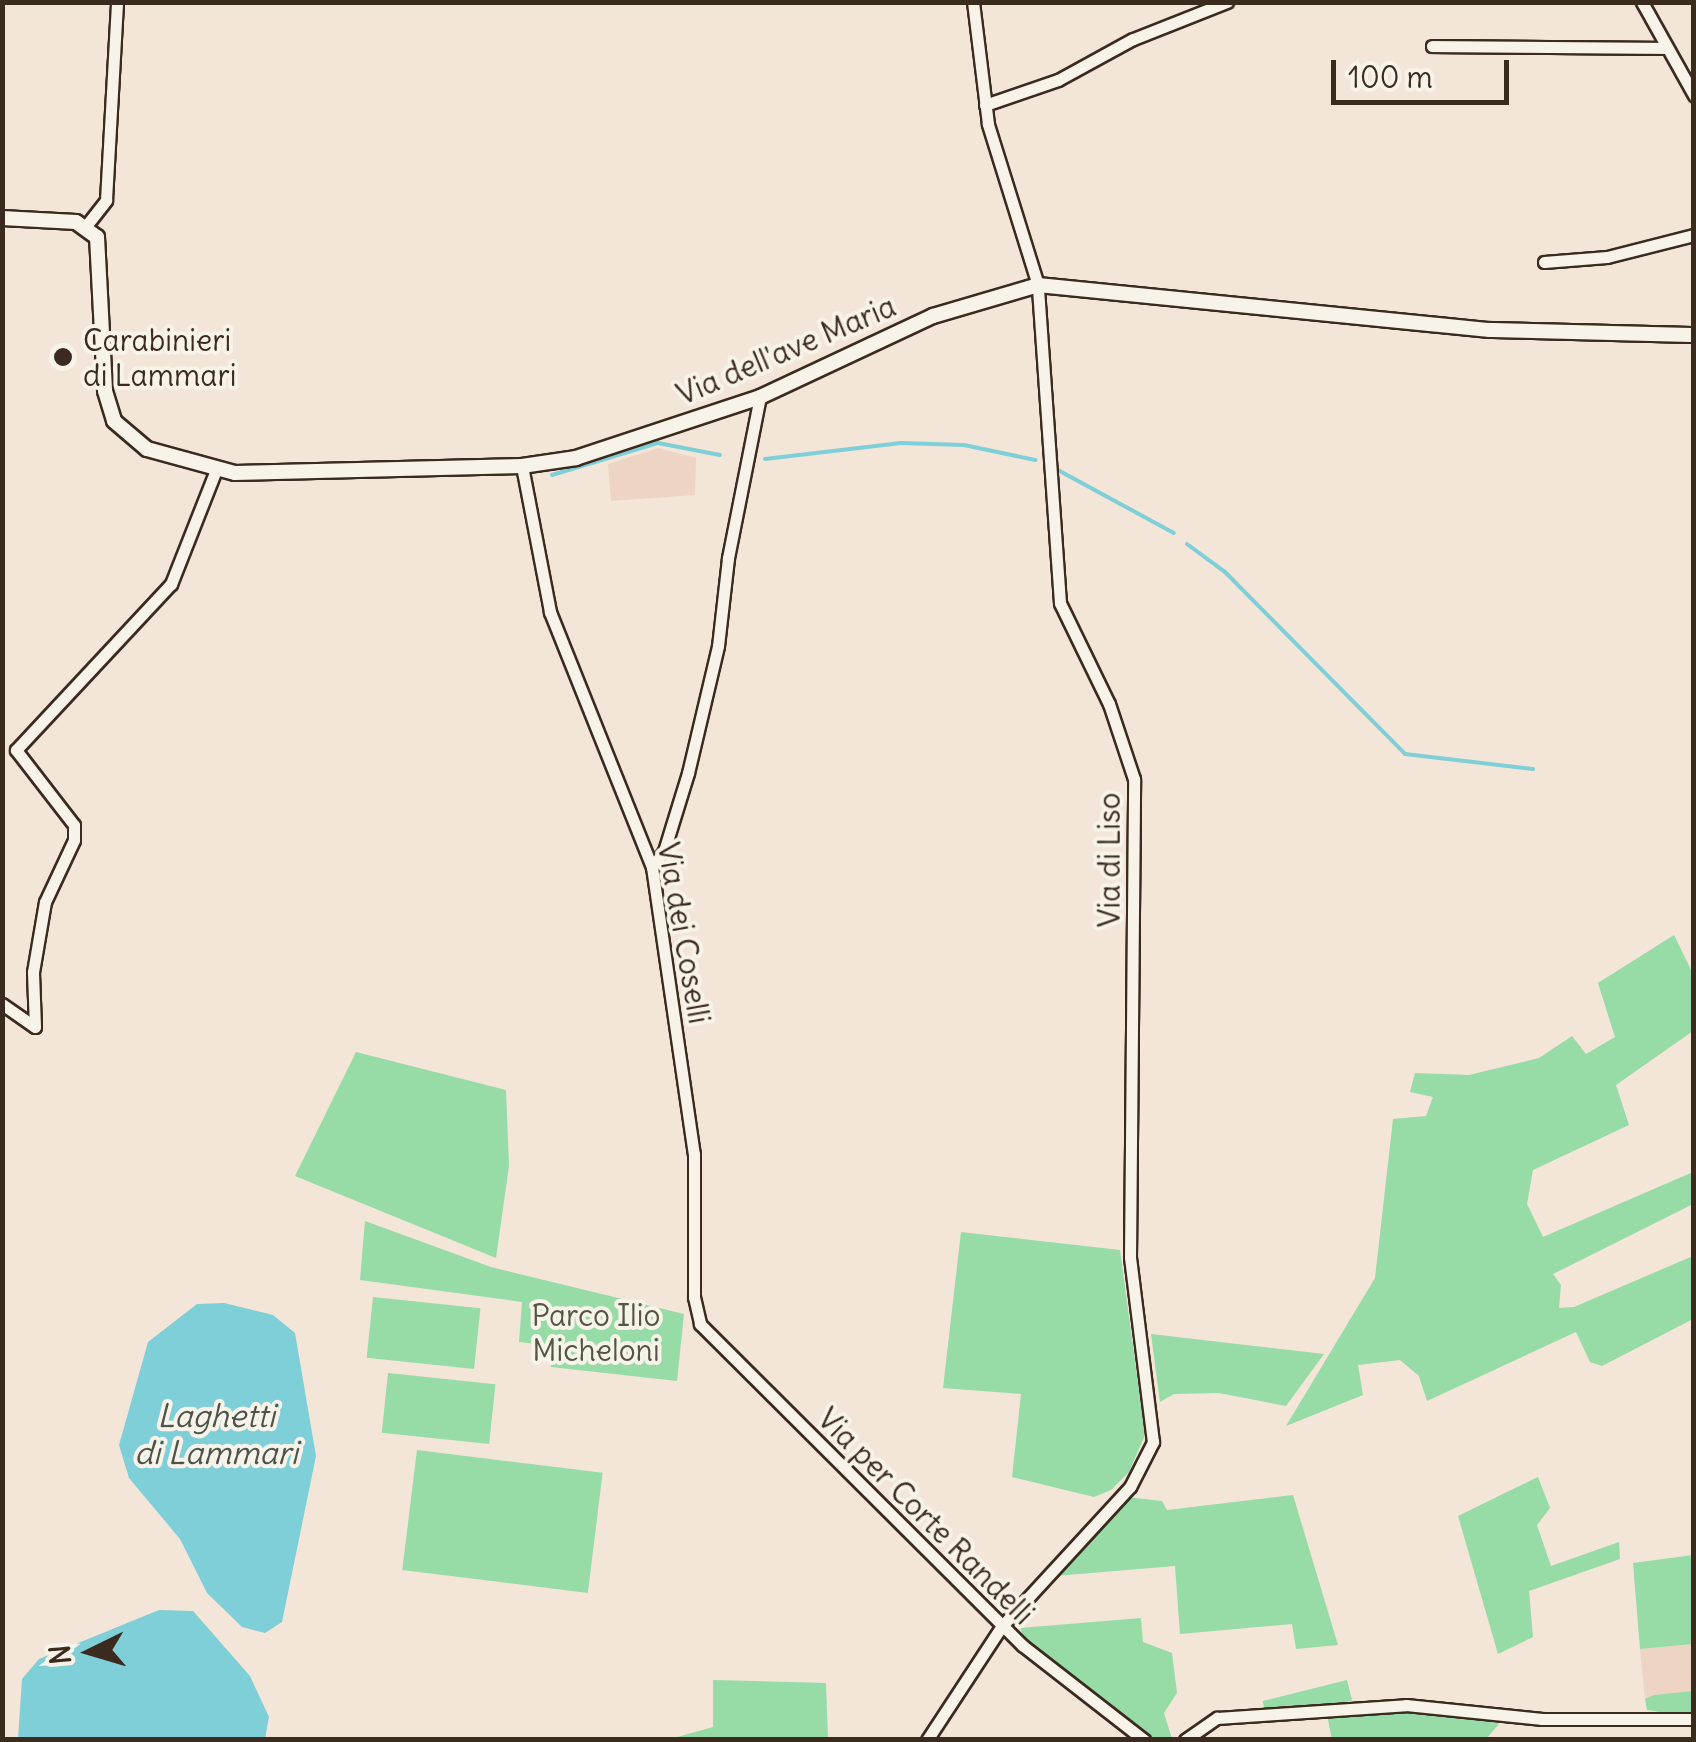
<!DOCTYPE html>
<html>
<head>
<meta charset="utf-8">
<style>
  body { margin:0 }
  #map { position:relative; width:1696px; height:1742px; overflow:hidden; background:#f3e5d8; font-family:Delius,sans-serif }
  div>[style] { position:absolute }
  .built>* { inset:0; background:#eed4c5 }
  .green>* { inset:0; background:#97dba7; transform-origin:0 0 }
  .water>* { inset:0; background:#7ecfd8 }
  .stream>* { height:4px; margin:-2px; padding:0 2px; transform-origin:2px; border-radius:2px; background:#7ecfd8 }
  .roads { filter:drop-shadow(2px 0 #3b2a1e) drop-shadow(-2px 0 #3b2a1e) drop-shadow(0 2px #3b2a1e) drop-shadow(0 -2px #3b2a1e) }
  .minor>* { height:11px; margin:-5.5px; padding:0 5.5px; transform-origin:5.5px; border-radius:5.5px; background:#f7f3e8 }
  .tertiary>* { height:14px; margin:-7px; padding:0 7px; transform-origin:7px; border-radius:7px; background:#f7f3e8 }
  .dots>* { width:28px; height:28px; translate:-50% -50%; box-sizing:border-box; border:5px solid #f7f3e8; border-radius:50% }
  span { translate:-50% -50%; white-space:nowrap; text-align:center; line-height:1.15; -webkit-text-stroke:8px #f7f3e8; paint-order:stroke }
  .poi-label { font-size:30px; color:#3b2a1e }
  .left { translate:0 -50%; text-align:left }
  .street-label { font-size:30px; color:#3b2a1e }
  .park-label { font-size:30px; color:#525640 }
  .water-label { font-size:32px; color:#4c534c; font-style:italic }
  .frame { position:absolute; inset:0; border:5px solid #3b2a1e; pointer-events:none }
  .north { position:absolute; left:40px; top:1602px; width:100px; height:100px; -webkit-text-stroke:8px #f7f3e8; paint-order:stroke; rotate:265deg; font-size:28px; font-weight:700; line-height:40px; text-align:center; color:#3b2a1e }
  .north::after { content:''; display:block; margin:auto; width:35px; height:45px; background:#3b2a1e; clip-path:polygon(50% 0,100% 100%,50% 72%,0 100%) }
  .scale { position:absolute; left:1331px; top:60px; width:178px; height:45px; box-sizing:border-box; border:5px solid #3b2a1e; border-top:0; padding-left:12px; font-size:30px; line-height:35px; white-space:nowrap; color:#3b2a1e; -webkit-text-stroke:8px #f7f3e8; paint-order:stroke }
</style>
</head>
<body>
<div id="map">
  <div class="built">
    <div style="clip-path:polygon(658px 448px,696px 458px,695px 495px,611px 501px,608px 464px)"></div>
    <div style="clip-path:polygon(1693px 1644px,1693px 1691px,1645px 1699px,1640px 1649px)"></div>
  </div>
  <div class="green">
    <div style="clip-path:polygon(1674px 935px,1693px 974px,1693px 1031px,1616px 1085px,1629px 1125px,1533px 1170px,1527px 1204px,1543px 1237px,1693px 1172px,1693px 1204px,1553px 1274px,1561px 1285px,1559px 1308px,1574px 1307px,1693px 1256px,1693px 1319px,1602px 1366px,1590px 1362px,1576px 1332px,1427px 1401px,1419px 1376px,1400px 1360px,1358px 1365px,1363px 1395px,1286px 1426px,1375px 1278px,1393px 1119px,1426px 1116px,1433px 1097px,1410px 1092px,1415px 1073px,1469px 1075px,1539px 1058px,1572px 1036px,1586px 1054px,1615px 1037px,1598px 983px)"></div>
    <div style="clip-path:polygon(356px 1052px,506px 1090px,509px 1166px,496px 1258px,295px 1176px)"></div>
    <div style="clip-path:polygon(365px 1221px,491px 1267px,684px 1314px,677px 1381px,551px 1367px,552px 1346px,519px 1342px,522px 1302px,360px 1280px)"></div>
    <div style="clip-path:polygon(961px 1232px,1120px 1250px,1145px 1435px,1129px 1472px,1111px 1490px,1094px 1497px,1012px 1477px,1021px 1394px,943px 1388px)"></div>
    <div style="left:373px;top:1297px;width:108px;height:61px;rotate:6deg"></div>
    <div style="clip-path:polygon(1151px 1334px,1324px 1354px,1286px 1406px,1219px 1393px,1174px 1394px,1160px 1402px)"></div>
    <div style="left:388px;top:1373px;width:108px;height:60px;rotate:6deg"></div>
    <div style="left:417px;top:1450px;width:187px;height:121px;rotate:7deg"></div>
    <div style="clip-path:polygon(1538px 1477px,1550px 1508px,1537px 1525px,1551px 1566px,1619px 1542px,1620px 1559px,1529px 1591px,1533px 1637px,1498px 1654px,1458px 1516px)"></div>
    <div style="clip-path:polygon(1293px 1495px,1338px 1645px,1296px 1649px,1292px 1624px,1180px 1634px,1175px 1566px,1055px 1576px,1127px 1497px,1162px 1501px,1167px 1510px)"></div>
    <div style="clip-path:polygon(1693px 1555px,1693px 1644px,1640px 1649px,1633px 1563px)"></div>
    <div style="clip-path:polygon(1141px 1618px,1143px 1642px,1172px 1653px,1177px 1693px,1164px 1713px,1172px 1739px,1154px 1739px,1025px 1640px,1020px 1628px)"></div>
    <div style="clip-path:polygon(713px 1680px,826px 1683px,828px 1739px,670px 1739px,713px 1727px)"></div>
    <div style="left:1347px;top:1680px;width:21px;height:87px;rotate:76deg"></div>
    <div style="clip-path:polygon(1693px 1691px,1693px 1717px,1647px 1710px,1645px 1699px,1654px 1695px)"></div>
    <div style="clip-path:polygon(1410px 1710px,1490px 1721px,1499px 1724px,1486px 1739px,1332px 1740px,1327px 1715px)"></div>
  </div>
  <div class="water">
    <div style="clip-path:polygon(224px 1303px,273px 1315px,295px 1333px,316px 1456px,282px 1622px,265px 1633px,242px 1627px,207px 1593px,180px 1539px,129px 1478px,119px 1445px,148px 1342px,197px 1304px)"></div>
    <div style="clip-path:polygon(159px 1610px,193px 1611px,250px 1676px,269px 1717px,265px 1739px,18px 1739px,22px 1679px,39px 1659px)"></div>
  </div>
  <div class="stream">
    <div style="left:765px;top:459px;width:137px;rotate:-6.7deg"></div>
    <div style="left:901px;top:443px;width:63px;rotate:1.8deg"></div>
    <div style="left:964px;top:445px;width:73px;rotate:11.9deg"></div>
    <div style="left:1056px;top:469px;width:134px;rotate:28.5deg"></div>
    <div style="left:552px;top:475px;width:111px;rotate:-16.8deg"></div>
    <div style="left:658px;top:443px;width:63px;rotate:11deg"></div>
    <div style="left:1187px;top:544px;width:47px;rotate:36.4deg"></div>
    <div style="left:1225px;top:572px;width:256px;rotate:45.3deg"></div>
    <div style="left:1405px;top:754px;width:129px;rotate:6.7deg"></div>
  </div>
  <div class="roads">
    <div class="minor">
      <div style="left:1642px;top:2px;width:107px;rotate:60.8deg"></div>
      <div style="left:1432px;top:46px;width:234px;rotate:0.5deg"></div>
      <div style="left:985px;top:105px;width:77px;rotate:-18.9deg"></div>
      <div style="left:1058px;top:80px;width:85px;rotate:-28.7deg"></div>
      <div style="left:1133px;top:39px;width:101px;rotate:-21.5deg"></div>
      <div style="left:86px;top:226px;width:33px;rotate:-52deg"></div>
      <div style="left:106px;top:200px;width:198px;rotate:-86.8deg"></div>
      <div style="left:1544px;top:262px;width:63px;rotate:-4.5deg"></div>
      <div style="left:1607px;top:257px;width:90px;rotate:-14.2deg"></div>
      <div style="left:522px;top:466px;width:149px;rotate:79.1deg"></div>
      <div style="left:550px;top:612px;width:275px;rotate:68.2deg"></div>
      <div style="left:652px;top:867px;width:290px;rotate:81.7deg"></div>
      <div style="left:694px;top:1154px;width:143px;rotate:90deg"></div>
      <div style="left:694px;top:1297px;width:28px;rotate:77deg"></div>
      <div style="left:700px;top:1324px;width:455px;rotate:44.9deg"></div>
      <div style="left:1022px;top:1645px;width:155px;rotate:37.9deg"></div>
      <div style="left:652px;top:867px;width:20px;rotate:-53deg"></div>
      <div style="left:664px;top:851px;width:82px;rotate:-72.9deg"></div>
      <div style="left:688px;top:773px;width:130px;rotate:-76.7deg"></div>
      <div style="left:718px;top:646px;width:89px;rotate:-83.5deg"></div>
      <div style="left:728px;top:558px;width:164px;rotate:-78.8deg"></div>
      <div style="left:2px;top:1004px;width:40px;rotate:34.9deg"></div>
      <div style="left:35px;top:1027px;width:55px;rotate:-92.1deg"></div>
      <div style="left:33px;top:972px;width:71px;rotate:-80.3deg"></div>
      <div style="left:45px;top:902px;width:68px;rotate:-64.9deg"></div>
      <div style="left:74px;top:840px;width:15px;rotate:-90deg"></div>
      <div style="left:74px;top:825px;width:95px;rotate:-127.7deg"></div>
      <div style="left:16px;top:750px;width:227px;rotate:-47deg"></div>
      <div style="left:171px;top:584px;width:123px;rotate:-68.5deg"></div>
      <div style="left:927px;top:1740px;width:136px;rotate:-56.7deg"></div>
      <div style="left:1002px;top:1626px;width:189px;rotate:-47.4deg"></div>
      <div style="left:1130px;top:1487px;width:51px;rotate:-62.9deg"></div>
      <div style="left:1153px;top:1442px;width:186px;rotate:-97.1deg"></div>
      <div style="left:1130px;top:1257px;width:478px;rotate:-89.5deg"></div>
      <div style="left:1134px;top:779px;width:79px;rotate:-108.4deg"></div>
      <div style="left:1109px;top:704px;width:112px;rotate:-115.9deg"></div>
      <div style="left:1060px;top:603px;width:319px;rotate:-94deg"></div>
      <div style="left:1038px;top:285px;width:169px;rotate:-107.3deg"></div>
      <div style="left:988px;top:124px;width:123px;rotate:-97deg"></div>
      <div style="left:1185px;top:1740px;width:39px;rotate:-35deg"></div>
      <div style="left:1217px;top:1718px;width:189px;rotate:-3.9deg"></div>
      <div style="left:1406px;top:1705px;width:137px;rotate:5.9deg"></div>
      <div style="left:1542px;top:1719px;width:152px"></div>
    </div>
    <div class="tertiary">
      <div style="left:2px;top:218px;width:74px;rotate:3.1deg"></div>
      <div style="left:76px;top:222px;width:26px;rotate:36deg"></div>
      <div style="left:97px;top:237px;width:154px;rotate:87deg"></div>
      <div style="left:105px;top:391px;width:31px;rotate:73deg"></div>
      <div style="left:114px;top:421px;width:43px;rotate:40.3deg"></div>
      <div style="left:147px;top:449px;width:91px;rotate:15.3deg"></div>
      <div style="left:235px;top:473px;width:287px;rotate:-1.4deg"></div>
      <div style="left:522px;top:466px;width:55px;rotate:-8.4deg"></div>
      <div style="left:576px;top:458px;width:194px;rotate:-18.3deg"></div>
      <div style="left:760px;top:397px;width:191px;rotate:-25.1deg"></div>
      <div style="left:933px;top:316px;width:109px;rotate:-16.4deg"></div>
      <div style="left:1038px;top:285px;width:454px;rotate:5.7deg"></div>
      <div style="left:1490px;top:330px;width:204px;rotate:1.4deg"></div>
    </div>
  </div>
  <div class="dots">
    <div style="left:63px;top:357px;background:#3b2a1e"></div>
  </div>
  <div class="poi-label">
    <span class="left" style="left:83px;top:357px">Carabinieri<br>di Lammari</span>
  </div>
  <div class="street-label">
    <span style="left:786px;top:350px;rotate:-23deg">Via dell'ave Maria</span>
    <span style="left:1109px;top:860px;rotate:-90deg">Via di Liso</span>
    <span style="left:684px;top:933px;rotate:80deg">Via dei Coselli</span>
    <span style="left:926px;top:1516px;rotate:45deg">Via per Corte Randelli</span>
  </div>
  <div class="park-label">
    <span style="left:596px;top:1332px">Parco Ilio<br>Micheloni</span>
  </div>
  <div class="water-label">
    <span style="left:216px;top:1435px">Laghetti<br>di Lammari</span>
  </div>
  <div class="frame"></div>
  <div class="north">N</div>
  <div class="scale">100 m</div>
</div>
</body>
</html>
